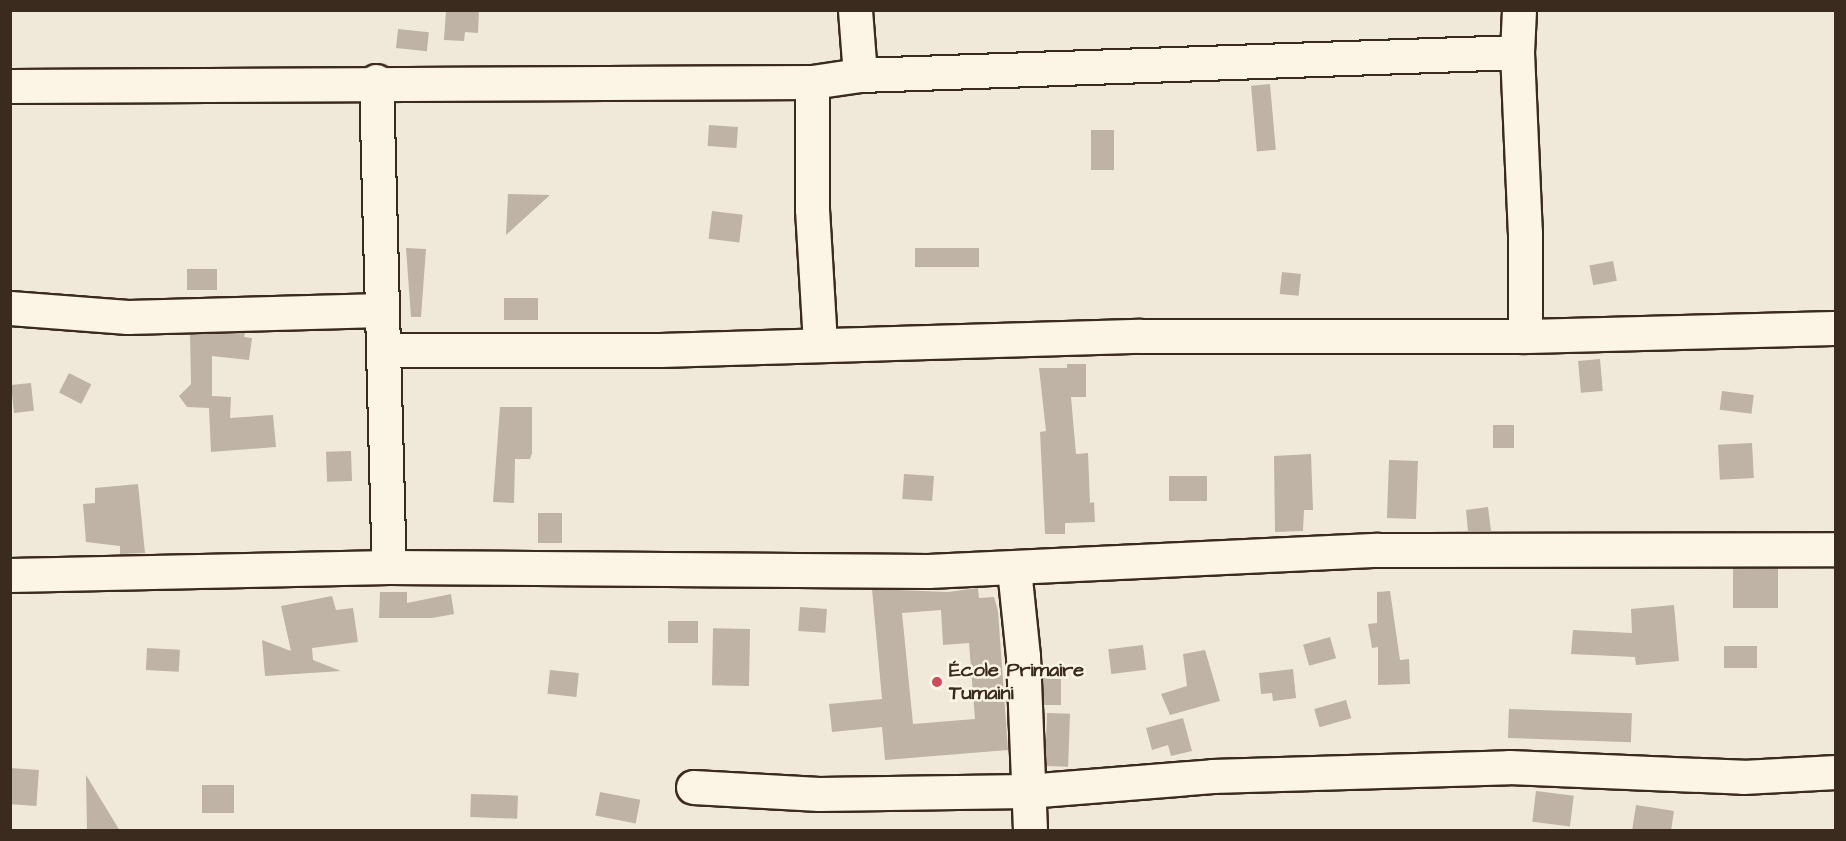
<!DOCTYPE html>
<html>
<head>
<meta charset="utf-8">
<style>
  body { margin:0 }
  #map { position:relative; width:1846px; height:841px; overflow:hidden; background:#f0e9d9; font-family:"Architects Daughter",sans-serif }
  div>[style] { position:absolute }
  .building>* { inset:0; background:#beb3a4; transform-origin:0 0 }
  .roads { filter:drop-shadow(2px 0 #3b2a1e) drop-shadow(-2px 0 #3b2a1e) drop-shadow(0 2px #3b2a1e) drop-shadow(0 -2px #3b2a1e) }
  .minor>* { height:33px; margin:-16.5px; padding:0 16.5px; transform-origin:16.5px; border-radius:16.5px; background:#fcf5e5 }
  .dots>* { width:16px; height:16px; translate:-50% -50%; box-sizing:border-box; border:3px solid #fcf5e5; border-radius:50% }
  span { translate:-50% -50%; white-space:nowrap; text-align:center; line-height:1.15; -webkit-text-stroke:5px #fcf5e5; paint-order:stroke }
  .poi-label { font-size:20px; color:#3b2a1e; font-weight:700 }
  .left { translate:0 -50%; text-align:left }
  .frame { position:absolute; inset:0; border:12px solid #3b2a1e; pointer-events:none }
</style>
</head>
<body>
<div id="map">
  <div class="building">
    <div style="clip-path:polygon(446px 10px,479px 10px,478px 33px,465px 32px,464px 41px,444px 40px)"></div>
    <div style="left:398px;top:29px;width:31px;height:19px;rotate:6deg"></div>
    <div style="left:1270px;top:84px;width:66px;height:19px;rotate:85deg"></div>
    <div style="left:709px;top:125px;width:29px;height:21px;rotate:4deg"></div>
    <div style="left:1091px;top:130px;width:23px;height:40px"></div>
    <div style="clip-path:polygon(508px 194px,550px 195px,506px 235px)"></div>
    <div style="left:712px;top:211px;width:31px;height:28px;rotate:7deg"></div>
    <div style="clip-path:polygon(406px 248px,426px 249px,421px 317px,411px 317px)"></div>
    <div style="left:979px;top:248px;width:19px;height:64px;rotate:90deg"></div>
    <div style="left:1613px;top:261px;width:20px;height:24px;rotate:79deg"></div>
    <div style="left:187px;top:269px;width:30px;height:21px"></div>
    <div style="left:1282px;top:272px;width:19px;height:22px;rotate:6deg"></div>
    <div style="left:504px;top:298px;width:34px;height:22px"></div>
    <div style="clip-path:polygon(245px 333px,244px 337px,252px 338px,249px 360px,212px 356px,212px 396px,231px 397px,230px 418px,273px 415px,276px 447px,211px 452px,209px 408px,187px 407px,179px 396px,191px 384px,190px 334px)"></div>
    <div style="left:1600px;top:359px;width:32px;height:22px;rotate:85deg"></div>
    <div style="clip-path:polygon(1067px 364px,1086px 364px,1086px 397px,1071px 397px,1076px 454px,1088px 453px,1090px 503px,1094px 502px,1095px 522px,1065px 523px,1065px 534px,1045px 534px,1040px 432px,1046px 431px,1039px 368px,1067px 368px)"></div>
    <div style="left:69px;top:373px;width:25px;height:22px;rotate:27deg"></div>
    <div style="left:31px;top:383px;width:28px;height:20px;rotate:84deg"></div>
    <div style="left:1722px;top:391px;width:32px;height:19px;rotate:7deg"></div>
    <div style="clip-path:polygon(500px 407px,532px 407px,532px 453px,530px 459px,515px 459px,514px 503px,493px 502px)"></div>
    <div style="left:1493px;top:425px;width:21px;height:23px"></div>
    <div style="left:1752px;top:443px;width:35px;height:34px;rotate:87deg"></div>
    <div style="left:351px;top:451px;width:30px;height:25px;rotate:88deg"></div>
    <div style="clip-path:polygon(1311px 454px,1313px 510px,1304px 510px,1303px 531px,1275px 532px,1274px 456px)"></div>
    <div style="left:1389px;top:460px;width:29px;height:58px;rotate:2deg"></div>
    <div style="left:904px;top:474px;width:30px;height:25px;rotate:4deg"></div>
    <div style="left:1207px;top:476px;width:25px;height:38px;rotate:90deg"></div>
    <div style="clip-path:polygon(138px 484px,145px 553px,120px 554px,120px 546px,86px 542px,83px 504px,95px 503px,95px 488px)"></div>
    <div style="clip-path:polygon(1488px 507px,1491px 531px,1468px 531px,1466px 510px)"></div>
    <div style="left:562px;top:513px;width:30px;height:24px;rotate:90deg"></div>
    <div style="left:1733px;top:568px;width:45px;height:40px"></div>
    <div style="clip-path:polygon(evenodd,978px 588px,979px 598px,994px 597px,998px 611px,1008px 750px,885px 760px,882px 727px,832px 732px,829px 704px,882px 699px,872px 589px,948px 592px,978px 588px,941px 610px,943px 645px,969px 643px,975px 719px,913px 724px,902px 613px,941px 610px)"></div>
    <div style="clip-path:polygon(1390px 591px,1400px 660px,1409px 659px,1410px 684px,1378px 685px,1378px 647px,1372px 648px,1368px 624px,1377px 623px,1377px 592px)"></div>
    <div style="clip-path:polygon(380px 592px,407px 592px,407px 603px,451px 594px,454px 614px,432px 618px,379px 618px)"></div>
    <div style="clip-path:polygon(332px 596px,336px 610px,353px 608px,358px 642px,312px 648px,313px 660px,341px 671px,265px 676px,262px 640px,291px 651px,281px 606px)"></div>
    <div style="clip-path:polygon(1674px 605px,1679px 661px,1636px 665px,1635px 657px,1571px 654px,1573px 630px,1632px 633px,1631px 609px)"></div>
    <div style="left:800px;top:607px;width:27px;height:24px;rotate:4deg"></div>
    <div style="left:698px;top:621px;width:22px;height:30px;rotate:90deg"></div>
    <div style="left:750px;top:629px;width:57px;height:37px;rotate:91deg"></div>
    <div style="left:1330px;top:637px;width:22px;height:28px;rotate:74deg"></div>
    <div style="left:1143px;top:645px;width:25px;height:35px;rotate:83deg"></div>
    <div style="left:1724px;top:646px;width:33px;height:22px"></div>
    <div style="left:147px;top:648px;width:33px;height:22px;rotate:3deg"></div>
    <div style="clip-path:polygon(1205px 650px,1220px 701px,1170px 715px,1161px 694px,1187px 686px,1183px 654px)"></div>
    <div style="clip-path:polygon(1293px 669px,1296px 698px,1273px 701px,1272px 693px,1261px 694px,1259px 673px)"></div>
    <div style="left:550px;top:670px;width:29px;height:24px;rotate:6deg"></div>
    <div style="left:1061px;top:678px;width:27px;height:18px;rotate:90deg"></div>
    <div style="left:1346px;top:700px;width:19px;height:33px;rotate:74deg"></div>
    <div style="left:1509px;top:709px;width:123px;height:29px;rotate:2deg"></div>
    <div style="left:1047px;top:713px;width:23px;height:53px;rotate:2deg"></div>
    <div style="clip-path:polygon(1183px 718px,1192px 751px,1171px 756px,1168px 745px,1152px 750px,1146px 728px)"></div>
    <div style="left:10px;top:768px;width:29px;height:36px;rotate:4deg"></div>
    <div style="clip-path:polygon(86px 775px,120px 831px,87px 831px)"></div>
    <div style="left:202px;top:785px;width:32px;height:28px"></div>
    <div style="left:1536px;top:791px;width:38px;height:31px;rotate:7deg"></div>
    <div style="left:600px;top:792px;width:41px;height:24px;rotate:11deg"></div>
    <div style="left:471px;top:794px;width:47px;height:23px;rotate:2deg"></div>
    <div style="clip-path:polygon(1636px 805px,1674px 811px,1671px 831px,1632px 831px)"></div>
  </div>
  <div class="roads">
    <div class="minor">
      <div style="left:855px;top:10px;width:65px;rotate:85.6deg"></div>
      <div style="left:1519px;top:10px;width:42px;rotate:92.7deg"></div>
      <div style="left:1517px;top:52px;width:180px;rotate:87.5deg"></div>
      <div style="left:1525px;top:232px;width:104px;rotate:90deg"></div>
      <div style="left:376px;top:81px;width:486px;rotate:88.5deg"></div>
      <div style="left:812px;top:82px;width:127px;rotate:90deg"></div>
      <div style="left:812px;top:209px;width:136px;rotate:86.6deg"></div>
      <div style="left:10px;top:86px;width:802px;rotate:-0.29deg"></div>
      <div style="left:812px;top:82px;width:49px;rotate:-8.3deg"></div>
      <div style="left:860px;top:75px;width:657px;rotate:-2deg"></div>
      <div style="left:10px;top:308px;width:118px;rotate:4.4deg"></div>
      <div style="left:128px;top:317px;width:254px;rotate:-1.6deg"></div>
      <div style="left:384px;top:350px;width:276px"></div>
      <div style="left:660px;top:350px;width:480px;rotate:-1.7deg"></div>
      <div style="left:1140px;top:336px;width:385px"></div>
      <div style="left:1525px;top:336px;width:311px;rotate:-1.5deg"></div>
      <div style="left:1014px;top:569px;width:87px;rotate:84.1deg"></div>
      <div style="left:1023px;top:656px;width:174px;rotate:87.7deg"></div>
      <div style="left:10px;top:575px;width:379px;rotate:-1.2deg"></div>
      <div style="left:389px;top:567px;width:539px;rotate:0.43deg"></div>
      <div style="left:928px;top:571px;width:450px;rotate:-2.7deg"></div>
      <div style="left:1378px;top:550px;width:458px;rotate:-0.1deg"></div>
      <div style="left:693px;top:787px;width:126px;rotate:3.2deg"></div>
      <div style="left:819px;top:794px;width:208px;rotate:-0.8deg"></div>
      <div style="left:1027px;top:791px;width:186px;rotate:-4.6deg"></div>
      <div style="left:1212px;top:776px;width:297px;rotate:-1.7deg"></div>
      <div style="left:1509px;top:767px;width:234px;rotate:2.4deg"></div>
      <div style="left:1743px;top:777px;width:93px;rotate:-3.1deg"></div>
    </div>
  </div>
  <div class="dots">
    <div style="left:937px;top:682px;background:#d1495b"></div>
  </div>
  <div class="poi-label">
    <span class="left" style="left:949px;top:682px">École Primaire<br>Tumaini</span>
  </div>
  <div class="frame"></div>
</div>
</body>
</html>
